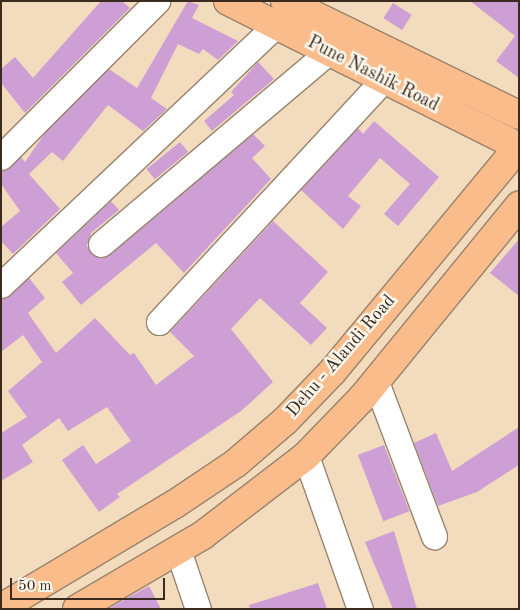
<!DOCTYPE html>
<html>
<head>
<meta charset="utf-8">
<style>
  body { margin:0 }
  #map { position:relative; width:520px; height:610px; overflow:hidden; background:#f3dcbe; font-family:"Old Standard TT",serif }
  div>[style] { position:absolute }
  .building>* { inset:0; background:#cd9fd5; transform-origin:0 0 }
  .roads { filter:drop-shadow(1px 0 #97836e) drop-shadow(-1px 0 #97836e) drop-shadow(0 1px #97836e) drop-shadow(0 -1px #97836e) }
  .minor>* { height:25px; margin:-12.5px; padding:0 12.5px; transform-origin:12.5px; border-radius:12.5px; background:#fff }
  .major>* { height:28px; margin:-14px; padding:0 14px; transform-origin:14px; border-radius:14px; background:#fabc8b }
  .highway>* { height:28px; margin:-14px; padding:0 14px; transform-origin:14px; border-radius:14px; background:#fabc8b }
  span { translate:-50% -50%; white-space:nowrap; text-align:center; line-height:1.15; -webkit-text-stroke:5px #fbf7ec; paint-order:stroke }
  .street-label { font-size:18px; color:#3b2a1e }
  .frame { position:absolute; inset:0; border:2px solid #3b2a1e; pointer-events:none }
  .scale { position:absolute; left:10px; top:578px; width:155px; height:22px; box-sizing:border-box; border:2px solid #3b2a1e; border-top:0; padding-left:6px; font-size:15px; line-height:18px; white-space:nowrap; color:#3b2a1e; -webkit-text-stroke:4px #fbf7ec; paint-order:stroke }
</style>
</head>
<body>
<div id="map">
  <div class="building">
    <div style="clip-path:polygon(101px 1px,122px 1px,130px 8px,25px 113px,1px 83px,1px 69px,15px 57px,33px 78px)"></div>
    <div style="clip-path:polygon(188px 1px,199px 5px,192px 18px,238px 41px,218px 60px,203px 49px,199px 54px,178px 44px,151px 98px,167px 109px,143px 131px,108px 105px,63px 161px,52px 152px,29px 174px,60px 209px,13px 254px,1px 241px,1px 227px,20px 211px,1px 184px,1px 171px,21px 157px,25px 162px,45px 133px,109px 69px,137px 88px)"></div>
    <div style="clip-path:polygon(470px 1px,519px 1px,519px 78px,496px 61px,515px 36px)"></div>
    <div style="left:393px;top:3px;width:22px;height:18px;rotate:32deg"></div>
    <div style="clip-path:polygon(258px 62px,274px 79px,212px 131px,204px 121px,234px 95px,231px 92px)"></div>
    <div style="clip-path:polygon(374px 121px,439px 177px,398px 226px,384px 214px,410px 184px,380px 158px,348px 196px,361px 206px,343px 229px,301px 190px,358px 128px,363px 134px)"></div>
    <div style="clip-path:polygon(253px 134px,265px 146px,252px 158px,271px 179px,184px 273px,156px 243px,81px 305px,62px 282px,73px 273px,56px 253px,111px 201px,119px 210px,91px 233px,87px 246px,96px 257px,110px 255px)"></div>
    <div style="left:180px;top:142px;width:13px;height:43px;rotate:51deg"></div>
    <div style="clip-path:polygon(273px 221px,328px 272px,300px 303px,327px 328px,311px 345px,260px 298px,231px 329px,273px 382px,241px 411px,117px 494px,120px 497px,99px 512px,62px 460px,83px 445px,96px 464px,131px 441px,107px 407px,68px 431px,59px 418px,22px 445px,33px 462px,1px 481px,1px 433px,27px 417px,8px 391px,42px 362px,23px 335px,1px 352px,1px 299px,29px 278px,45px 298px,28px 313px,56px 353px,95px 318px,130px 355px,134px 353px,156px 385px,194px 356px,170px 332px)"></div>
    <div style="clip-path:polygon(519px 239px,519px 296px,490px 273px)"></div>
    <div style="clip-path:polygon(519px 427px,519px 465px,477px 492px,438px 506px,414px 443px,436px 433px,452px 471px)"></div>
    <div style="left:384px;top:445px;width:71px;height:28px;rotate:69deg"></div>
    <div style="clip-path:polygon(394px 531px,417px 609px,393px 609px,365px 542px)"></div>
    <div style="clip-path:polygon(318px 583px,327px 609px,250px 609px,249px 605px)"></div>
    <div style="clip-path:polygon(149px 586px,161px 609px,108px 609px,129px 597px)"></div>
  </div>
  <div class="roads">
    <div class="minor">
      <div style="left:1px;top:157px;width:221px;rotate:-45deg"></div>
      <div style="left:101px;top:244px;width:299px;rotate:-40.2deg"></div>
      <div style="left:1px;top:285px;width:378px;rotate:-43.4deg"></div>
      <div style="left:159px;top:322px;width:331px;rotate:-47.2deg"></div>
      <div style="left:376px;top:382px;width:165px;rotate:69.4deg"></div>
      <div style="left:306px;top:456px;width:162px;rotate:70.6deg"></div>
      <div style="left:178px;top:550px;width:62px;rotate:71.3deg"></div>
    </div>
    <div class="major">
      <div style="left:1px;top:608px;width:203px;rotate:-30.9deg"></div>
      <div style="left:175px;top:504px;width:73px;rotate:-33.9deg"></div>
      <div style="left:236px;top:463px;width:65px;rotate:-40.6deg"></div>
      <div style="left:285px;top:421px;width:69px;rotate:-46.2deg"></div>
      <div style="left:333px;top:371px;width:292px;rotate:-50.4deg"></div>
      <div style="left:77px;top:609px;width:146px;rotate:-30.4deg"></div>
      <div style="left:203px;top:535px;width:130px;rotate:-37.5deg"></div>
      <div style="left:306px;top:456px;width:82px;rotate:-46deg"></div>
      <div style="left:363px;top:397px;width:247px;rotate:-50.8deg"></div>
    </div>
    <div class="highway">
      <div style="left:228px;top:1px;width:326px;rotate:26.6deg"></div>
      <div style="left:285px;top:1px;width:260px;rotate:26deg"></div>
    </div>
  </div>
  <div class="street-label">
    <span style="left:373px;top:74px;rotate:27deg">Pune Nashik Road</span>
    <span style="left:341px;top:356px;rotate:-49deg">Dehu - Alandi Road</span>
  </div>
  <div class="frame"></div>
  <div class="scale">50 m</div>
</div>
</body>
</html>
